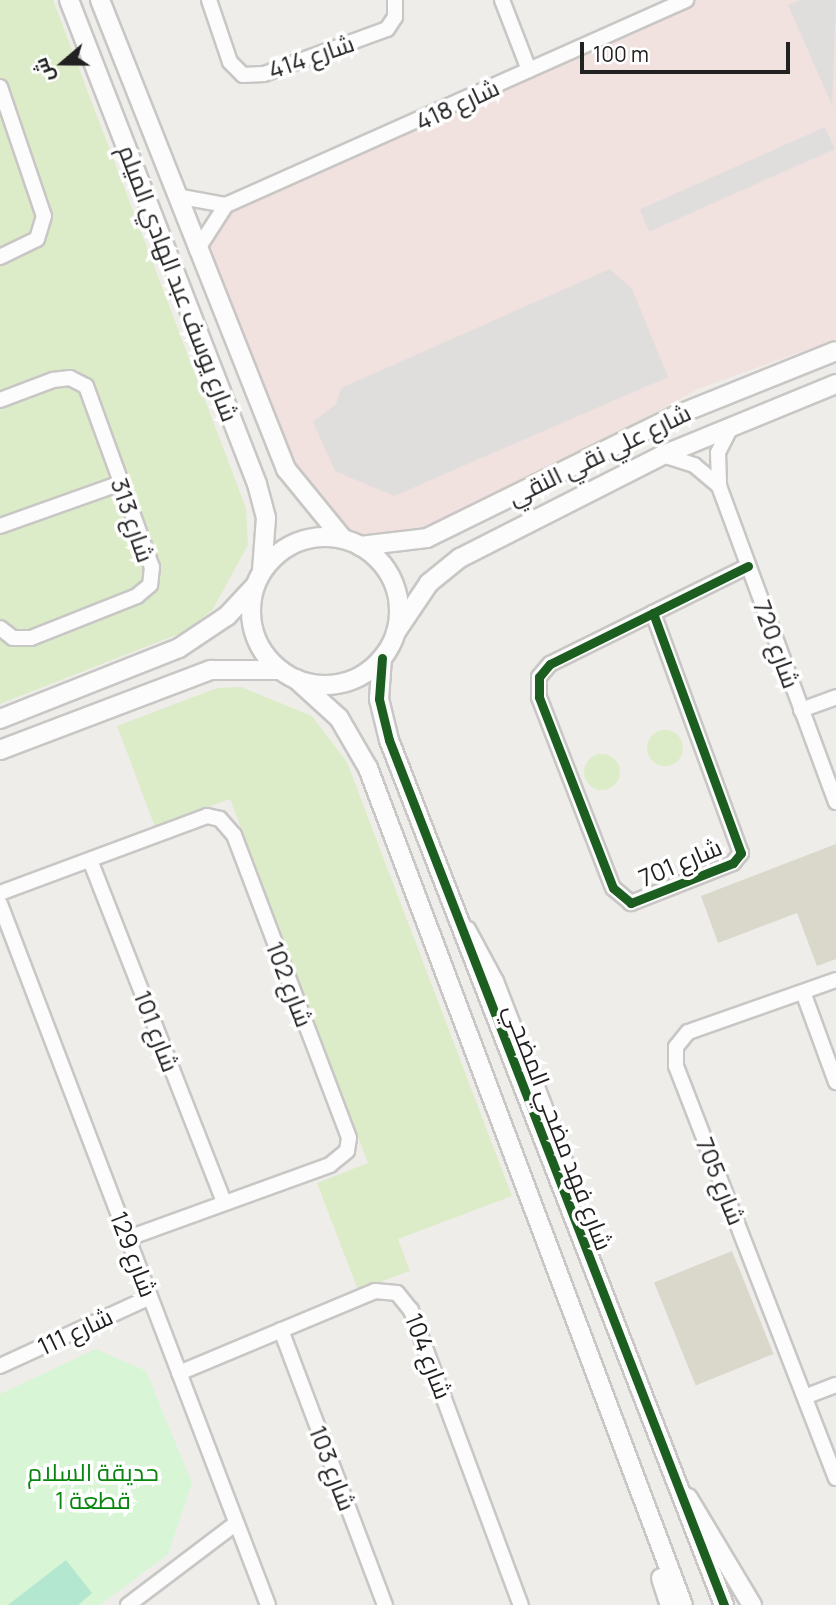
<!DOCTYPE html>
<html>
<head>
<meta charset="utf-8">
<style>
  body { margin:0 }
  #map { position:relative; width:836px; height:1605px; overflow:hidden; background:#efede9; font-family:Manrope,Cairo,sans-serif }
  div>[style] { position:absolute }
  .commercial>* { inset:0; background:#f1e1df }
  .construction>* { inset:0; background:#d9d8cb; transform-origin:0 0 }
  .grass>* { inset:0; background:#ddecc8 }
  .round { border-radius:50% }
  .park>* { inset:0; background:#d8f5d6 }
  .pitch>* { inset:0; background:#b4e7cf }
  .parking>* { inset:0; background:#dfdedd; transform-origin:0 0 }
  .roads { filter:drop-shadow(2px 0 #c8c7c5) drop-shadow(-2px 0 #c8c7c5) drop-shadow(0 2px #c8c7c5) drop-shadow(0 -2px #c8c7c5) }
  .minor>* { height:14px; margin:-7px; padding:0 7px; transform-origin:7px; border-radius:7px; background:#fdfcfc }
  .tertiary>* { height:18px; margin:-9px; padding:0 9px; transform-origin:9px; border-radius:9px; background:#fdfcfc }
  .tertiary>.ring { margin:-9px; padding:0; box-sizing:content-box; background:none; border:18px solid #fdfcfc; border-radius:50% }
  .cycleway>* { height:9px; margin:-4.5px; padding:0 4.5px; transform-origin:4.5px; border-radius:4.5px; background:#1b5e20 }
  span { translate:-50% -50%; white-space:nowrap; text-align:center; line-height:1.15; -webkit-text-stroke:7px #fff; paint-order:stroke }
  .street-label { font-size:24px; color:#212121 }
  .park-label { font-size:24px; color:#08850f }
  .north { position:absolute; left:28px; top:28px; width:70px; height:70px; -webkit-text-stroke:5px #fff; paint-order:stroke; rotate:250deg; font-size:19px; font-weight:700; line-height:28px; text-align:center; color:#212121 }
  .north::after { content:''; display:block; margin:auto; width:24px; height:32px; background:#212121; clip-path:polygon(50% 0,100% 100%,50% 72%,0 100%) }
  .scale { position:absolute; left:580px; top:42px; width:210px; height:32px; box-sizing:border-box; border:4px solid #212121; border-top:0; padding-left:9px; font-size:21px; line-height:24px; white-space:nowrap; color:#212121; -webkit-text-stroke:5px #fff; paint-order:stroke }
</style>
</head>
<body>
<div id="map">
  <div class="commercial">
    <div style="clip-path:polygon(686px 0,836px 0,836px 339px,698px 389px,423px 537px,386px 542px,353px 534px,328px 516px,297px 476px,206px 245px,224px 215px)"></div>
  </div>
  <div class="construction">
    <div style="clip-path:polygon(836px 844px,836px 959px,817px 966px,797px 913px,718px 943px,701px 896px)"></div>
    <div style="left:732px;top:1251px;width:111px;height:84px;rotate:68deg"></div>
  </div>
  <div class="grass">
    <div style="clip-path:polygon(0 0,53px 0,246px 508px,248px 545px,213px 609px,186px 631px,0 704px)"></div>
    <div style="clip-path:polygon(241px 687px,312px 716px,347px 762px,512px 1196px,398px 1239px,410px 1271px,358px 1290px,317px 1183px,368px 1163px,230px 799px,155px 827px,117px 726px,217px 688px)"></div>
    <div class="round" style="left:647px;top:730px;width:36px;height:36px"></div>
    <div class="round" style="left:584px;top:754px;width:36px;height:36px"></div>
  </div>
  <div class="park">
    <div style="clip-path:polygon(96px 1349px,146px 1371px,192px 1483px,168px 1554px,100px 1605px,0 1605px,0 1394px)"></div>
  </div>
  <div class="pitch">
    <div style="clip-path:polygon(66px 1560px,92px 1593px,78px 1605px,8px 1605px)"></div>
  </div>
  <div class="parking">
    <div style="clip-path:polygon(800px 0,836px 0,832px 105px,788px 5px)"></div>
    <div style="left:825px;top:127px;width:24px;height:203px;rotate:66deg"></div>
    <div style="clip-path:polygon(610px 269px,632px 289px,668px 377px,394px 496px,335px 471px,313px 422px,336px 404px,341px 388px)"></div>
  </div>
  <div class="roads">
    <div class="minor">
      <div style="left:209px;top:0;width:65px;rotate:71.3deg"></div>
      <div style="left:230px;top:62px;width:18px;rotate:45deg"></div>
      <div style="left:243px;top:75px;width:21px;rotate:-3deg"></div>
      <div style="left:264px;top:74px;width:131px;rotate:-20.1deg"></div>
      <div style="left:387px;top:29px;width:14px;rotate:-56deg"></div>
      <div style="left:395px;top:17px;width:17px;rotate:-90deg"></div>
      <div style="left:502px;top:0;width:75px;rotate:68.9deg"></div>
      <div style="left:0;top:87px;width:136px;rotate:71.2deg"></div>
      <div style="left:44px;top:216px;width:24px;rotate:107deg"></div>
      <div style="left:37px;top:239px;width:41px;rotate:154.1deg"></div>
      <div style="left:176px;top:196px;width:51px;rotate:10.2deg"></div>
      <div style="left:226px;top:205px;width:504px;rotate:-24.02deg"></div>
      <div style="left:197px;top:250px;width:54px;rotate:-57.2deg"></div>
      <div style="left:0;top:400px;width:57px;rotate:-20.7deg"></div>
      <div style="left:53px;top:380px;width:17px;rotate:-7deg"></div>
      <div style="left:70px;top:378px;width:18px;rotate:27deg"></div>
      <div style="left:86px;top:386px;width:193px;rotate:70deg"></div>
      <div style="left:152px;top:567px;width:18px;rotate:96deg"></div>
      <div style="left:150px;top:585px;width:17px;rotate:140deg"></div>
      <div style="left:137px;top:596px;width:114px;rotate:158.4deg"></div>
      <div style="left:31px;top:638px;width:18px;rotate:180deg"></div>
      <div style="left:13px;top:638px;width:16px;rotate:-142deg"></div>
      <div style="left:732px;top:425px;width:31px;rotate:117deg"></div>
      <div style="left:718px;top:453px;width:33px;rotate:88deg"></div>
      <div style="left:719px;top:486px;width:337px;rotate:69.7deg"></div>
      <div style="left:663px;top:455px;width:33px;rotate:18deg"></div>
      <div style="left:694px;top:465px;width:33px;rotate:40deg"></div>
      <div style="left:0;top:526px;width:128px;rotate:-19.6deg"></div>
      <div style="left:653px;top:613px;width:256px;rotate:69.9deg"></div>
      <div style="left:741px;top:853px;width:13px;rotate:129deg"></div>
      <div style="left:733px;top:863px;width:110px;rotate:158.6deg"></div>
      <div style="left:631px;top:903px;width:23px;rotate:-140deg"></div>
      <div style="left:613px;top:888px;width:205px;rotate:-111.2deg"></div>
      <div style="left:539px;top:697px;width:20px;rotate:-90deg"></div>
      <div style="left:539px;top:677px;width:17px;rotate:-50deg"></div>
      <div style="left:550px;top:664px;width:115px;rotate:-26.3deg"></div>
      <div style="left:653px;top:613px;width:106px;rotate:-26.3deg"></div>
      <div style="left:801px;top:710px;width:37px;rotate:-20deg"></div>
      <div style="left:90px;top:860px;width:367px;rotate:68.6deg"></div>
      <div style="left:0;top:893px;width:221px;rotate:-20.4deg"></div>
      <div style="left:207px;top:816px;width:13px;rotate:13deg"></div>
      <div style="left:220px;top:819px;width:21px;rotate:49deg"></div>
      <div style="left:234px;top:835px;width:324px;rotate:69.2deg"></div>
      <div style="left:349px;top:1138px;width:13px;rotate:99deg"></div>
      <div style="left:347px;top:1151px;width:22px;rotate:141deg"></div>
      <div style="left:330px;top:1165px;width:215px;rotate:160.1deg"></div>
      <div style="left:0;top:904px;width:750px;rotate:69.08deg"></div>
      <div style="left:468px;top:929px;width:59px;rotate:61.7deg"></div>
      <div style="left:496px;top:981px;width:188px;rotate:68.8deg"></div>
      <div style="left:564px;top:1156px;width:45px;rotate:81deg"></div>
      <div style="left:836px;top:980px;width:157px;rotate:160.6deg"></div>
      <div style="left:688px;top:1032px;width:19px;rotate:129deg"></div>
      <div style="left:676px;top:1047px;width:19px;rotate:90deg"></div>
      <div style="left:676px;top:1066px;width:442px;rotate:68.8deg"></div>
      <div style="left:803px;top:992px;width:96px;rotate:69.9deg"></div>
      <div style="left:281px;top:1330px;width:294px;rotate:69.3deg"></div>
      <div style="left:0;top:1366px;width:165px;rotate:-24.7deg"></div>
      <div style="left:179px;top:1373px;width:212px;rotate:-22.7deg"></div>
      <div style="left:375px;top:1291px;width:22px;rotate:5deg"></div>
      <div style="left:397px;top:1293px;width:22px;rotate:51deg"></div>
      <div style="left:411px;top:1310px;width:315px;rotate:69.6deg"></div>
      <div style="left:807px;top:1396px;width:31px;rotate:-21deg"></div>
      <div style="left:128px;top:1605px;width:134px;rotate:-37.1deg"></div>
    </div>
    <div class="tertiary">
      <div style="left:69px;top:0;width:519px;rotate:68.77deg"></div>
      <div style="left:257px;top:484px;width:35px;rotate:75deg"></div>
      <div style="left:266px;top:518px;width:52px;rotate:94.4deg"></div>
      <div style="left:100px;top:0;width:505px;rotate:68.37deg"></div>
      <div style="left:286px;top:469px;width:90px;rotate:50.8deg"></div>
      <div class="ring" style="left:251px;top:537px;width:130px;height:130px"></div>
      <div style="left:360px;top:546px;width:67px;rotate:-6.8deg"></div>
      <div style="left:427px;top:538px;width:279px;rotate:-26.2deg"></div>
      <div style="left:677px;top:415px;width:171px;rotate:-21.9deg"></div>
      <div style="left:396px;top:632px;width:59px;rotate:-56deg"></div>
      <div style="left:429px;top:583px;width:40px;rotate:-39deg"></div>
      <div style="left:460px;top:558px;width:228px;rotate:-26.9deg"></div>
      <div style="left:663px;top:455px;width:187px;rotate:-22.3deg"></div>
      <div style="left:382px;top:658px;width:41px;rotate:94.2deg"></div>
      <div style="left:379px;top:699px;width:42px;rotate:76.3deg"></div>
      <div style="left:389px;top:740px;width:928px;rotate:68.83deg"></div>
      <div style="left:296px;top:679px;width:58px;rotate:42.2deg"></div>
      <div style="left:339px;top:718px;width:58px;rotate:59.9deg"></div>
      <div style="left:368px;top:768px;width:894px;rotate:69.38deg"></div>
      <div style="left:0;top:719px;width:193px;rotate:-21.6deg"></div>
      <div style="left:179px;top:648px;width:58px;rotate:-33.7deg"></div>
      <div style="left:227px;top:616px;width:40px;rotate:-47deg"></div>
      <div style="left:0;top:750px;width:226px;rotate:-20.8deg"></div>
      <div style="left:211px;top:670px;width:69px"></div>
      <div style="left:688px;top:1498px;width:125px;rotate:59.1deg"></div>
      <div style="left:661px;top:1578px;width:28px;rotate:72deg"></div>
    </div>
  </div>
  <div class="cycleway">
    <div style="left:653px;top:613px;width:256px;rotate:69.9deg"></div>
    <div style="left:741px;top:853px;width:13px;rotate:129deg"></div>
    <div style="left:733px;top:863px;width:110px;rotate:158.6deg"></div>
    <div style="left:631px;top:903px;width:23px;rotate:-140deg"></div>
    <div style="left:613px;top:888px;width:205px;rotate:-111.2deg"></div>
    <div style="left:539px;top:697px;width:20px;rotate:-90deg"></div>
    <div style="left:539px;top:677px;width:17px;rotate:-50deg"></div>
    <div style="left:550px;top:664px;width:115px;rotate:-26.3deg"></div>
    <div style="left:653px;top:613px;width:106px;rotate:-26.3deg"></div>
    <div style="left:382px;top:658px;width:41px;rotate:94.2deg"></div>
    <div style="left:379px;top:699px;width:42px;rotate:76.3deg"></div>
    <div style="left:389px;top:740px;width:928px;rotate:68.83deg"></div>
  </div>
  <div class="street-label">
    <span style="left:311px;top:56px;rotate:-19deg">شارع 414</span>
    <span style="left:457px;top:104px;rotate:-25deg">شارع 418</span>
    <span style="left:179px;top:283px;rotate:69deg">شارع يوسف عبد الهادي الميلم</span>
    <span style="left:599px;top:454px;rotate:-26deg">شارع علي نقي النقي</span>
    <span style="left:133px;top:520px;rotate:71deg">شارع 313</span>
    <span style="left:777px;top:644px;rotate:70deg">شارع 720</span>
    <span style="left:680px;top:862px;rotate:-23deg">شارع 701</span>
    <span style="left:290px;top:984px;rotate:69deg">شارع 102</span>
    <span style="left:157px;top:1031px;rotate:69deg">شارع 101</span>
    <span style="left:559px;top:1127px;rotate:69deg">شارع فهد مضحي المضحي</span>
    <span style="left:721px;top:1181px;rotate:68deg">شارع 705</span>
    <span style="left:134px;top:1254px;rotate:69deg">شارع 129</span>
    <span style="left:75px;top:1331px;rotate:-25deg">شارع 111</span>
    <span style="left:429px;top:1356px;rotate:69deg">شارع 104</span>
    <span style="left:333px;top:1468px;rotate:69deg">شارع 103</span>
  </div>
  <div class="park-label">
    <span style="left:93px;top:1486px">حديقة السلام<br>قطعة 1</span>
  </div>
  <div class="north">ش</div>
  <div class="scale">100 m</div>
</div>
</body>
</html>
